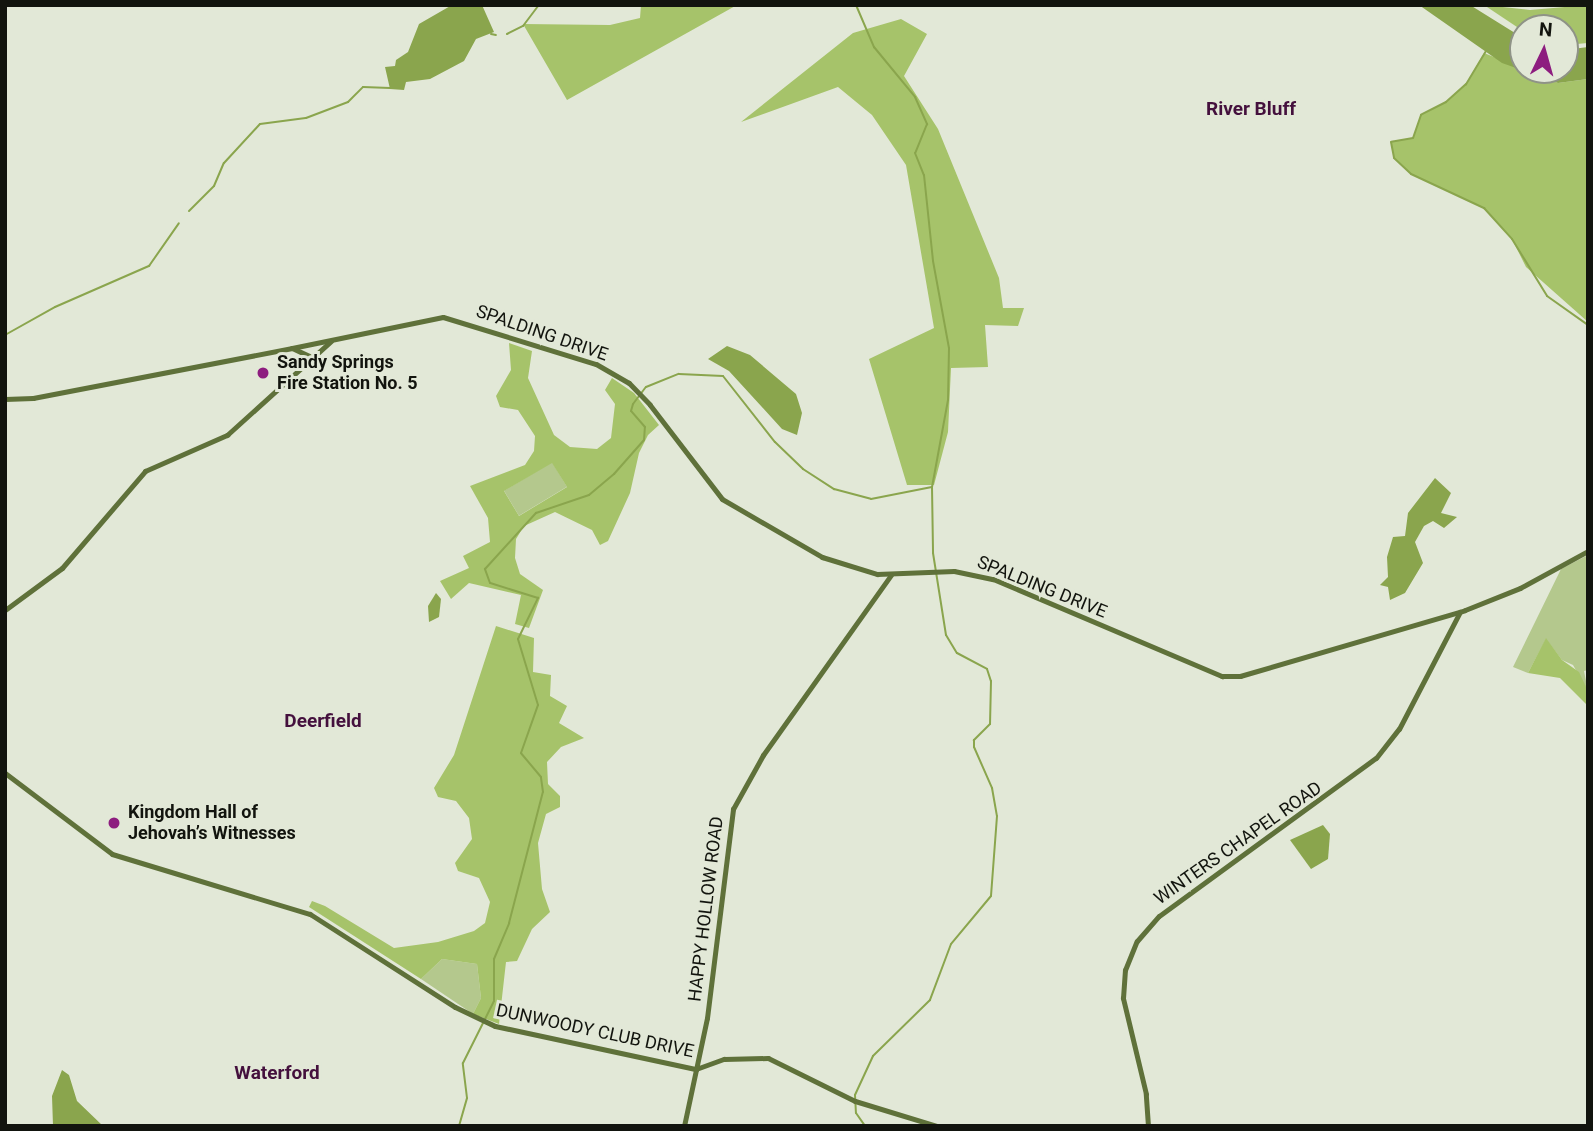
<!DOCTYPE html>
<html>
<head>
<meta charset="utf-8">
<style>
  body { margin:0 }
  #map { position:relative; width:1593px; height:1131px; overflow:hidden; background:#e2e8d7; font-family:Roboto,sans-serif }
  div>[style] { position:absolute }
  .green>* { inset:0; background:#b4c88d; transform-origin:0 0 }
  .forest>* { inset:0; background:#a6c36a }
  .water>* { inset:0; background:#8aa54d }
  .stream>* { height:2px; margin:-1px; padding:0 1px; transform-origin:1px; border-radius:1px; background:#8aa54d }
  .secondary>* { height:5px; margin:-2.5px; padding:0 2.5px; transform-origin:2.5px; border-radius:2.5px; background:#5f713a }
  .dots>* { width:19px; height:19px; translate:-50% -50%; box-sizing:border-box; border:4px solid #e2e8d7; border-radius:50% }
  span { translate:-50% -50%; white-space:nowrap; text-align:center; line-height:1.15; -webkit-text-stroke:6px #e2e8d7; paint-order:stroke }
  .street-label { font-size:18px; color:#12140e }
  .poi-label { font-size:18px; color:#12140e; font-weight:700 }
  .left { translate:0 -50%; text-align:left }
  .neighbourhood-label { font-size:19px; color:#44103d; font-weight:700 }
  .frame { position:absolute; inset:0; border:7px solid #12140e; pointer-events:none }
  .north { position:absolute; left:1509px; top:14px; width:70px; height:70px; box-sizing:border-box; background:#e2e8d7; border:2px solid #8f9387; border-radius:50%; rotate:5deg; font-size:19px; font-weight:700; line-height:28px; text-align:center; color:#12140e }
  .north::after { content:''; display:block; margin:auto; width:24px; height:32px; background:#8d1d7f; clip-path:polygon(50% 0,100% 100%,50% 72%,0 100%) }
</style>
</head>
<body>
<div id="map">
  <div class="green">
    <div style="left:552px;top:462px;width:29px;height:56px;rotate:59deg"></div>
    <div style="clip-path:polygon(1588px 555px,1588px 670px,1584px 671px,1588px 691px,1573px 665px,1562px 660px,1546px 639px,1528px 673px,1513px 667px,1561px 569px)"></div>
    <div style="clip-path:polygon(442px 959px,477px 964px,481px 998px,473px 1014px,421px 979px)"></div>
  </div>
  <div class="forest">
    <div style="clip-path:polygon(641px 5px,737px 5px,567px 100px,523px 24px,610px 25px,640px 18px)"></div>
    <div style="clip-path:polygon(1484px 5px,1530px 10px,1588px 5px,1588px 43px,1565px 45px,1565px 28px,1523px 31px)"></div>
    <div style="clip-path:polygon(901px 19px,927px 34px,904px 76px,938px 129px,999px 278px,1003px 308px,1024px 308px,1018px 326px,985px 325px,988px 367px,951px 368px,948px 432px,934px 485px,907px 485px,869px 359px,934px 328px,906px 165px,872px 115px,838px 87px,741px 122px,853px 33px)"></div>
    <div style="clip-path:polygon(1484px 53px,1558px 83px,1588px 79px,1588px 322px,1526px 267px,1512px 239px,1484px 208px,1411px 174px,1394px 158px,1391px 142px,1413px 138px,1421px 115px,1446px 102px,1466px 84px)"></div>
    <div style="clip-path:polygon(evenodd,509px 343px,532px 351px,528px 378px,554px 435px,570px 447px,597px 449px,611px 438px,615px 404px,605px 390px,612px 378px,634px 393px,659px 425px,648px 435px,639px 453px,630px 493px,608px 541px,600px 545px,592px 530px,555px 512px,524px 526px,516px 539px,515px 558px,520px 574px,543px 590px,529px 628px,515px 624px,521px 595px,469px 583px,451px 599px,440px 581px,469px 568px,463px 556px,490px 542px,488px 518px,470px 486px,525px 465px,534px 451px,535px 436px,518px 410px,500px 407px,496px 396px,511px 370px,509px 343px,552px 463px,567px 487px,519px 516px,504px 491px,552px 463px)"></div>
    <div style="clip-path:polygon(496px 626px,534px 638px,533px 672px,551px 675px,550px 696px,567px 706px,559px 723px,584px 738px,561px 747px,547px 762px,548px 784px,560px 796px,560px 807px,546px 814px,538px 843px,542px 889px,550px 912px,532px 929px,517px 961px,506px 962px,499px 1024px,473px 1014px,481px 998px,477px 964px,442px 959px,421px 979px,309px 907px,312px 901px,325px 906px,394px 948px,438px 942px,474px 931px,485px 923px,490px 902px,479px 878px,458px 871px,455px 863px,472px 839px,469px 818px,456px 801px,438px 797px,434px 788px,454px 755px)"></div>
    <div style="clip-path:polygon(1546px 638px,1562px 660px,1579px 672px,1588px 691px,1588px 706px,1560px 678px,1528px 673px)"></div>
  </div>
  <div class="water">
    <div style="clip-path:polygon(452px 5px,482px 5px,494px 32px,476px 39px,464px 61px,430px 79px,406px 82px,404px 90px,390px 89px,385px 67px,395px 66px,396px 60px,408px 52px,419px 24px)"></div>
    <div style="clip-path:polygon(1419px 5px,1470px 5px,1523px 38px,1523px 70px,1565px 70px,1565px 50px,1588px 47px,1588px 79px,1558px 83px,1502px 63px)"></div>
    <div style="clip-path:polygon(727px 346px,750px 355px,796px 394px,802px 413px,797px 435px,782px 429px,729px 371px,708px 359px)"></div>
    <div style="clip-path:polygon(1435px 478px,1451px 493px,1441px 513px,1457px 517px,1444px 528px,1433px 521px,1424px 526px,1415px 542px,1423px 563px,1405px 593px,1390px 600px,1388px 587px,1380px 585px,1388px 577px,1387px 557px,1393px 537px,1405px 536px,1408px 513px)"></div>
    <div style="clip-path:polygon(436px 593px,441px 599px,439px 617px,429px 622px,428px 606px)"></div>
    <div style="clip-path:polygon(1323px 825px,1330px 834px,1328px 859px,1311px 869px,1290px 840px)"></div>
    <div style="clip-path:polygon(62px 1070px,69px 1075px,77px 1101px,103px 1126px,53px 1126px,52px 1096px)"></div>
  </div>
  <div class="stream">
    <div style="left:856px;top:5px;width:46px;rotate:66.8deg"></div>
    <div style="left:874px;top:47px;width:65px;rotate:50.6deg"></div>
    <div style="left:915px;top:97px;width:30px;rotate:66deg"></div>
    <div style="left:927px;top:124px;width:31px;rotate:112deg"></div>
    <div style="left:915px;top:153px;width:24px;rotate:68deg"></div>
    <div style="left:924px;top:175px;width:86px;rotate:84deg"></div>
    <div style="left:933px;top:261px;width:88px;rotate:79.6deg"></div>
    <div style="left:949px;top:348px;width:52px;rotate:91.1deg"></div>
    <div style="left:948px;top:400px;width:88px;rotate:100.4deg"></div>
    <div style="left:932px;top:487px;width:66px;rotate:89.1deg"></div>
    <div style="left:933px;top:553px;width:83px;rotate:81deg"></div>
    <div style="left:946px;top:635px;width:21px;rotate:59deg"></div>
    <div style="left:957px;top:653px;width:34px;rotate:28deg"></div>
    <div style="left:987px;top:669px;width:13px;rotate:72deg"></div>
    <div style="left:991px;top:681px;width:43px;rotate:91.3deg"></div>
    <div style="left:990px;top:724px;width:23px;rotate:135deg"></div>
    <div style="left:974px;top:740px;width:7px;rotate:90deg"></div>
    <div style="left:974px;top:747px;width:45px;rotate:66.3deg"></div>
    <div style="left:992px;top:788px;width:28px;rotate:80deg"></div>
    <div style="left:997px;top:816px;width:80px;rotate:94.3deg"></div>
    <div style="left:991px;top:896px;width:62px;rotate:129.8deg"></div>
    <div style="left:951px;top:944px;width:60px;rotate:110.6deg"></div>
    <div style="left:930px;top:1000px;width:80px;rotate:135.5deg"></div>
    <div style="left:873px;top:1056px;width:43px;rotate:114.8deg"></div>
    <div style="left:855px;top:1095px;width:18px;rotate:87deg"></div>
    <div style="left:856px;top:1113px;width:16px;rotate:55deg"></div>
    <div style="left:491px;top:34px;width:5px;rotate:11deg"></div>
    <div style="left:507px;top:34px;width:18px;rotate:-27deg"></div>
    <div style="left:523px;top:26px;width:26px;rotate:-53deg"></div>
    <div style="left:1486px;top:51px;width:39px;rotate:121deg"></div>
    <div style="left:1466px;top:84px;width:27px;rotate:138deg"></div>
    <div style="left:1446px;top:102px;width:28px;rotate:153deg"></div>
    <div style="left:1421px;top:115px;width:24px;rotate:109deg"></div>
    <div style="left:1413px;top:138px;width:22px;rotate:170deg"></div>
    <div style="left:1391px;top:142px;width:16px;rotate:79deg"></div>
    <div style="left:1394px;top:158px;width:23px;rotate:43deg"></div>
    <div style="left:1411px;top:174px;width:81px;rotate:25deg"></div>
    <div style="left:1484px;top:208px;width:42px;rotate:47.9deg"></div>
    <div style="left:1512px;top:239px;width:67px;rotate:58.4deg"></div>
    <div style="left:1547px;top:296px;width:50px;rotate:35.3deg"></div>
    <div style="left:189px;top:211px;width:35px;rotate:-45deg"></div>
    <div style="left:214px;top:186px;width:25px;rotate:-67deg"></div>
    <div style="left:224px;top:163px;width:53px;rotate:-47.3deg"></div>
    <div style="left:260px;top:124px;width:46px;rotate:-7.4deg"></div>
    <div style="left:306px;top:118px;width:45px;rotate:-20.9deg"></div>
    <div style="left:348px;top:102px;width:21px;rotate:-45deg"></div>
    <div style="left:363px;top:87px;width:27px;rotate:2deg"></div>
    <div style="left:5px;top:335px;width:57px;rotate:-29.2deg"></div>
    <div style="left:55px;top:307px;width:103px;rotate:-23.6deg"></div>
    <div style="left:149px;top:266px;width:52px;rotate:-55.1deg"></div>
    <div style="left:459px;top:1126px;width:29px;rotate:-74deg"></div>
    <div style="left:467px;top:1098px;width:35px;rotate:-97deg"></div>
    <div style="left:463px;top:1063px;width:69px;rotate:-63.4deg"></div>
    <div style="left:494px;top:1001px;width:42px;rotate:-90deg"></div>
    <div style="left:494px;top:959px;width:39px;rotate:-67deg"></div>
    <div style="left:509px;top:923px;width:135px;rotate:-75.5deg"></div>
    <div style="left:543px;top:792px;width:15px;rotate:-98deg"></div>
    <div style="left:541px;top:777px;width:31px;rotate:-130deg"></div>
    <div style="left:521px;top:753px;width:51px;rotate:-70.5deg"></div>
    <div style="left:538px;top:705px;width:69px;rotate:-106.9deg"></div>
    <div style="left:518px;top:639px;width:46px;rotate:-64deg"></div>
    <div style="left:538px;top:598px;width:50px;rotate:-162.6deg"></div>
    <div style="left:490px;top:583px;width:15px;rotate:-110deg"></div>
    <div style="left:485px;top:569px;width:76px;rotate:-47.7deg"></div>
    <div style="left:536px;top:513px;width:56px;rotate:-18.8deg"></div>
    <div style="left:589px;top:495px;width:33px;rotate:-40deg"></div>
    <div style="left:614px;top:474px;width:45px;rotate:-48.6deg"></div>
    <div style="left:644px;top:440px;width:13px;rotate:-86deg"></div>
    <div style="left:645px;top:427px;width:21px;rotate:-131deg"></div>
    <div style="left:631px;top:411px;width:7px;rotate:-74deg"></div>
    <div style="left:633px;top:404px;width:21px;rotate:-53deg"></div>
    <div style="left:646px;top:387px;width:35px;rotate:-22deg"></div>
    <div style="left:679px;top:374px;width:44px;rotate:2.6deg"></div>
    <div style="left:723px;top:376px;width:84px;rotate:51.8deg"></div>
    <div style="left:775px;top:442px;width:39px;rotate:44deg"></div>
    <div style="left:803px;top:469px;width:37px;rotate:33deg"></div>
    <div style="left:834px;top:489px;width:38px;rotate:15deg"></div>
    <div style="left:871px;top:499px;width:62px;rotate:-11.1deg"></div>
  </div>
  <div class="secondary">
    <div style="left:292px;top:348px;width:154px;rotate:-11.6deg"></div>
    <div style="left:443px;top:317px;width:160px;rotate:17.1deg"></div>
    <div style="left:596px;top:364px;width:38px;rotate:30deg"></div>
    <div style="left:629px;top:383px;width:30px;rotate:46deg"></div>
    <div style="left:650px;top:405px;width:118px;rotate:52.5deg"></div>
    <div style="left:722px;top:499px;width:116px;rotate:30.1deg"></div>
    <div style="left:822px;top:557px;width:58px;rotate:17.2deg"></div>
    <div style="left:877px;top:574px;width:77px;rotate:-2.2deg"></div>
    <div style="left:954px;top:571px;width:40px;rotate:12deg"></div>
    <div style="left:993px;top:579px;width:249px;rotate:23deg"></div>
    <div style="left:1222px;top:676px;width:18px"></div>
    <div style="left:1240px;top:676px;width:234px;rotate:-16.3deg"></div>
    <div style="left:1465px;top:610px;width:59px;rotate:-21.8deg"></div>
    <div style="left:1520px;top:588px;width:77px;rotate:-28.6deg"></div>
    <div style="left:5px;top:399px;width:28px;rotate:-2deg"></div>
    <div style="left:33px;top:398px;width:264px;rotate:-10.9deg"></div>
    <div style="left:292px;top:348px;width:21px;rotate:25deg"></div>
    <div style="left:5px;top:610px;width:71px;rotate:-36.4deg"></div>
    <div style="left:62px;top:568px;width:128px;rotate:-49.4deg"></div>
    <div style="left:145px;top:471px;width:90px;rotate:-23.7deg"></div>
    <div style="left:227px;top:435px;width:140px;rotate:-42.1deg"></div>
    <div style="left:5px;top:773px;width:134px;rotate:37.1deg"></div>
    <div style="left:112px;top:854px;width:207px;rotate:16.9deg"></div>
    <div style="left:310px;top:914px;width:172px;rotate:32.7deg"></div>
    <div style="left:455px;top:1007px;width:44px;rotate:25.4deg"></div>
    <div style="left:495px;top:1026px;width:206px;rotate:12.1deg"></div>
    <div style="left:696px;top:1069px;width:30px;rotate:-20deg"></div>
    <div style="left:724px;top:1059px;width:44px;rotate:-1.3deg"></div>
    <div style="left:768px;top:1058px;width:97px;rotate:26.3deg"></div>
    <div style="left:855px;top:1101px;width:86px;rotate:17deg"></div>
    <div style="left:684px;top:1126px;width:110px;rotate:-78deg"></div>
    <div style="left:707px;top:1018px;width:211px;rotate:-82.9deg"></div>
    <div style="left:733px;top:809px;width:62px;rotate:-60.9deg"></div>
    <div style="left:763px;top:755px;width:221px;rotate:-54.6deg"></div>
    <div style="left:1148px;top:1126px;width:32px;rotate:-94deg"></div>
    <div style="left:1146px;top:1094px;width:99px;rotate:-103.5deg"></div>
    <div style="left:1123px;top:998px;width:28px;rotate:-86deg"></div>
    <div style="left:1125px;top:970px;width:31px;rotate:-68deg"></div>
    <div style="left:1137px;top:941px;width:33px;rotate:-49deg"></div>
    <div style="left:1159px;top:916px;width:268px;rotate:-36.1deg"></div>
    <div style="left:1376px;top:758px;width:37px;rotate:-52deg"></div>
    <div style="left:1399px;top:729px;width:132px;rotate:-62.5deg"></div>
  </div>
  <div class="dots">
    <div style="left:263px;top:373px;background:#8d1d7f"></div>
    <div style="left:114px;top:823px;background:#8d1d7f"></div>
  </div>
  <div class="street-label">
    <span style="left:542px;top:333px;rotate:19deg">SPALDING DRIVE</span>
    <span style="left:1042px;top:587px;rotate:22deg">SPALDING DRIVE</span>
    <span style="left:1238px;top:843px;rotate:-35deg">WINTERS CHAPEL ROAD</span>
    <span style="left:706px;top:909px;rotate:-83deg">HAPPY HOLLOW ROAD</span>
    <span style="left:595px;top:1031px;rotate:12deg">DUNWOODY CLUB DRIVE</span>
  </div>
  <div class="poi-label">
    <span class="left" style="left:277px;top:373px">Sandy Springs<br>Fire Station No. 5</span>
    <span class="left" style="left:128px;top:823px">Kingdom Hall of<br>Jehovah’s Witnesses</span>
  </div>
  <div class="neighbourhood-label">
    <span style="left:1251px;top:109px">River Bluff</span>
    <span style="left:323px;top:721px">Deerfield</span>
    <span style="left:277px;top:1073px">Waterford</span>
  </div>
  <div class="frame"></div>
  <div class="north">N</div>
</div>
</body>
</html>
